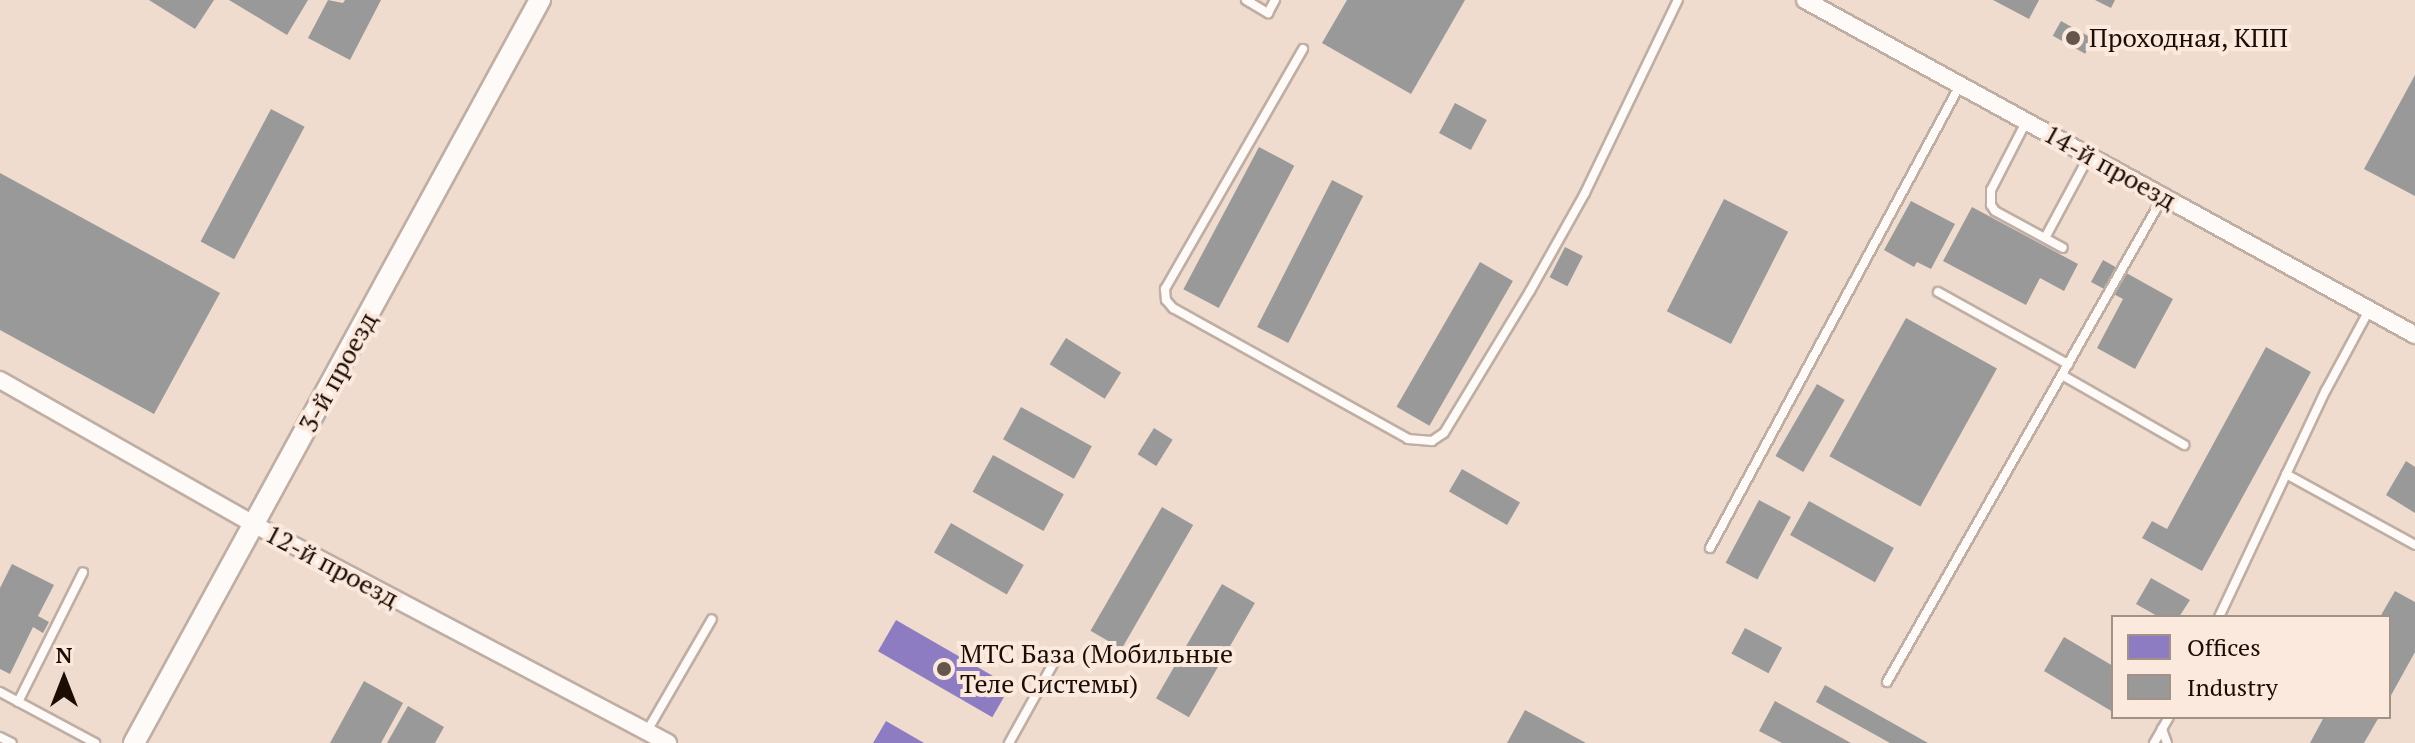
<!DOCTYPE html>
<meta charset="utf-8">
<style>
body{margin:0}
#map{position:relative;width:2415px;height:743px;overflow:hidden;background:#efdccf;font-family:"PT Serif",serif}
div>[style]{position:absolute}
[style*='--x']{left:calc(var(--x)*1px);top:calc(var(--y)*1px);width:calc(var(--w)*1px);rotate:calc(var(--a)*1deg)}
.offices>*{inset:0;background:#8e7cc3;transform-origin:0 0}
.industry>*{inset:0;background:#999;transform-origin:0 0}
.roads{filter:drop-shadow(2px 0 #bfaea4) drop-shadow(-2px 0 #bfaea4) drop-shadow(0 2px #bfaea4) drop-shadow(0 -2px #bfaea4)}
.service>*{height:8px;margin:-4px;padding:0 4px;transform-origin:4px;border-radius:4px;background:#fdfaf8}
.minor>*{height:16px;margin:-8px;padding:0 8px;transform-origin:8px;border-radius:8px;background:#fdfaf8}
.tertiary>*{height:20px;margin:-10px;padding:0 10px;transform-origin:10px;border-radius:10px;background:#fdfaf8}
.dots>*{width:22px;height:22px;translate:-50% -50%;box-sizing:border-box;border:4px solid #fce9de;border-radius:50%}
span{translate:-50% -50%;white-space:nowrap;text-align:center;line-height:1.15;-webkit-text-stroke:8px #fce9de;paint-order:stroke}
.poi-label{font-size:26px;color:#1c0d04}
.left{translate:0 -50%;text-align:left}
.street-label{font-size:26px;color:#1c0d04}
.legend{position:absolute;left:2111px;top:615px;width:280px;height:104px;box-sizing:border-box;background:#fce9de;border:2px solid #a29187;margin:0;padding:10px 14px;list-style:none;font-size:24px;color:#1c0d04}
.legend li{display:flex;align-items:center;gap:16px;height:40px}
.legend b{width:40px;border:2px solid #a29187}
.north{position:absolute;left:24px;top:639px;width:80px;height:80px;-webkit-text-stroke:6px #fce9de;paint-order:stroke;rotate:0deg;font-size:22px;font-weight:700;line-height:32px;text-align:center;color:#1c0d04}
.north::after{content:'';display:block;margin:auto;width:28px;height:36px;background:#1c0d04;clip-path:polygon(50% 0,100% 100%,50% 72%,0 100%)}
</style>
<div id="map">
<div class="offices">
<i style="left:896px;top:620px;width:132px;height:36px;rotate:30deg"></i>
<i style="clip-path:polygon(886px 721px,924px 743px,873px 743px)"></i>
</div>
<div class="industry">
<i style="clip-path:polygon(149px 0,214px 0,195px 29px)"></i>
<i style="clip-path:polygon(229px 0,308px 0,287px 35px)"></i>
<i style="clip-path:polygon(328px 0,343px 3px,345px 0,381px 0,350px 60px,308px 38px)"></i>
<i style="clip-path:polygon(1347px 0,1465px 0,1411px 94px,1322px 43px)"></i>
<i style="clip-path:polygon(1993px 0,2039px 0,2029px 19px)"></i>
<i style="clip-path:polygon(2095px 0,2115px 0,2111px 8px)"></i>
<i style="left:2061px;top:21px;width:37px;height:17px;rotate:29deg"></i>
<i style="clip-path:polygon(2415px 75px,2415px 196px,2364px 169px)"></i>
<i style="left:1455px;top:103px;width:36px;height:34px;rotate:28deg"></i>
<i style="left:271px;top:109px;width:38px;height:150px;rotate:28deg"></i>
<i style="left:1259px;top:147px;width:40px;height:161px;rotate:28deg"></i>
<i style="clip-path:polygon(0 173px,220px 293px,154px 414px,0 330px)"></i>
<i style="left:1332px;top:180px;width:35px;height:165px;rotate:27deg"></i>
<i style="left:1724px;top:199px;width:72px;height:126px;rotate:27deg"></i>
<i style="clip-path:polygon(1911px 201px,1955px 224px,1931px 269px,1917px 262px,1914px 267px,1884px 250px)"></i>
<i style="clip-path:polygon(1972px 207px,2078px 264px,2064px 291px,2040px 278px,2026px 305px,1943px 261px)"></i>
<i style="left:1565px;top:247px;width:20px;height:34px;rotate:27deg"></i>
<i style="clip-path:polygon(2103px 260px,2173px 299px,2135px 369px,2097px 348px,2123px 299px,2091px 282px)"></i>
<i style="left:1480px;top:262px;width:38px;height:167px;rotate:30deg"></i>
<i style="left:1906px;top:318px;width:104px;height:158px;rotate:29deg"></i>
<i style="left:1066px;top:338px;width:65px;height:31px;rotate:32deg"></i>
<i style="clip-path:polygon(2266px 347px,2311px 372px,2202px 571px,2142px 538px,2152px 521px,2167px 529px)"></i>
<i style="left:1817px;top:384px;width:32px;height:83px;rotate:30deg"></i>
<i style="left:1021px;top:407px;width:81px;height:37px;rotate:29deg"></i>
<i style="left:1154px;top:428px;width:22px;height:31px;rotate:32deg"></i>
<i style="left:993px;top:455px;width:81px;height:42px;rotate:29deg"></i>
<i style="clip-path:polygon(2406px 461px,2415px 467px,2415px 513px,2386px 495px)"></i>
<i style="left:1462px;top:469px;width:67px;height:26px;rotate:30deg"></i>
<i style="left:1759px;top:500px;width:36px;height:71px;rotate:28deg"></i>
<i style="left:1809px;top:501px;width:97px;height:39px;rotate:29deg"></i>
<i style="left:1162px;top:507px;width:36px;height:143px;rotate:30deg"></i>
<i style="left:951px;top:523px;width:84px;height:34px;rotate:30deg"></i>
<i style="clip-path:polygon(12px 564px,54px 585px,38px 616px,49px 622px,43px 633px,33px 627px,10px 674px,0 669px,0 588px)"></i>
<i style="clip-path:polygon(2151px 578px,2190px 600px,2179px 617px,2159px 617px,2136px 604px)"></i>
<i style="left:1222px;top:584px;width:38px;height:132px;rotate:30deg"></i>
<i style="clip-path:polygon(2395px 591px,2415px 602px,2415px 652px,2389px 699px,2389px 617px,2380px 617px)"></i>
<i style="left:1745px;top:628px;width:42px;height:29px;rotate:28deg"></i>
<i style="clip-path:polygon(2064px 637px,2113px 666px,2113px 712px,2044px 671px)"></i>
<i style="clip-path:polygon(364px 681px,403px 703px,381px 743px,330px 743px)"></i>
<i style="clip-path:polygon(1825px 685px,1928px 743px,1890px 743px,1816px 702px)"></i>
<i style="clip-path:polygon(1775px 701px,1851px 743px,1782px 743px,1759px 731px)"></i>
<i style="clip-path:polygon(408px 706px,444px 727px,435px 743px,387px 743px)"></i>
<i style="clip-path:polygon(1525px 710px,1586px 743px,1507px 743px)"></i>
<i style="clip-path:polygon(2324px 717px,2379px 717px,2364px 743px,2310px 743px)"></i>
</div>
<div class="roads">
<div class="service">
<i style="--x:1246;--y:0;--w:26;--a:31"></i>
<i style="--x:1268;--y:13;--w:15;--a:-62"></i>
<i style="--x:1303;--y:49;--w:277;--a:119.9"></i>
<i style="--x:1165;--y:289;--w:11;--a:85"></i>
<i style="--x:1166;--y:300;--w:11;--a:49"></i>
<i style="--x:1173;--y:308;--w:269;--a:29.1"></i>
<i style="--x:1408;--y:439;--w:24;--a:5"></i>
<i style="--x:1432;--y:441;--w:14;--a:-34"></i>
<i style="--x:1444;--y:433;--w:166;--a:-58.8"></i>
<i style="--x:1530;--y:291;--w:112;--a:-60.7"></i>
<i style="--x:1585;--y:193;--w:214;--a:-64.3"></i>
<i style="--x:2026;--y:122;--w:76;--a:117.2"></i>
<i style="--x:1991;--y:190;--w:15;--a:90"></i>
<i style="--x:1991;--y:205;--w:7;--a:56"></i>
<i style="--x:1995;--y:211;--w:77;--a:28.6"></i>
<i style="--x:2045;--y:238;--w:93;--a:-61.8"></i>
<i style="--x:1938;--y:292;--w:149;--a:29"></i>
<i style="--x:2062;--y:375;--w:141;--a:29.8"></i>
<i style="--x:2286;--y:474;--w:147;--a:28.8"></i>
<i style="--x:1710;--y:548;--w:526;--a:-61.63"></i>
<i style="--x:2219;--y:617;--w:251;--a:-64.8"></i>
<i style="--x:2326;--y:390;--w:91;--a:-61.7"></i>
<i style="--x:1887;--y:682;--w:558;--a:-60.36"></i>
<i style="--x:0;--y:692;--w:108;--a:28.2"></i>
<i style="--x:18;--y:702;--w:145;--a:-63.4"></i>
<i style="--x:647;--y:731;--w:129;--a:-59.9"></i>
<i style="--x:0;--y:737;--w:13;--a:27"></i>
<i style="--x:1009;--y:743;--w:101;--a:-60.9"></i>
<i style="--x:2154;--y:743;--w:16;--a:-60"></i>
<i style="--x:2167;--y:743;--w:15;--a:-110"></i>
<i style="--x:2162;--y:729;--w:14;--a:-60"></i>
</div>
<div class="minor">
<i style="--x:1805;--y:0;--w:696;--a:28.77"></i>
<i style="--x:0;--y:380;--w:293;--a:29.6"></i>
<i style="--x:255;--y:525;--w:467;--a:27.8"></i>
</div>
<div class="tertiary">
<i style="--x:134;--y:743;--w:847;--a:-61.35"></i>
</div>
</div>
<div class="dots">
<i style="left:2073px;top:38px;background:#66554b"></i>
<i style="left:944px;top:669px;background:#66554b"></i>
</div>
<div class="poi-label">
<span class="left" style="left:2089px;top:38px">Проходная, КПП</span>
<span class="left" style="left:960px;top:669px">МТС База (Мобильные<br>Теле Системы)</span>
</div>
<div class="street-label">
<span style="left:2110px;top:167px;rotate:29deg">14-й проезд</span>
<span style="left:338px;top:372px;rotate:-61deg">3-й проезд</span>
<span style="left:332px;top:566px;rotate:28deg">12-й проезд</span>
</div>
<ul class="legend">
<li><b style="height:22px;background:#8e7cc3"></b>Offices</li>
<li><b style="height:22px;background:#999"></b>Industry</li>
</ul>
<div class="north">N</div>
</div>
